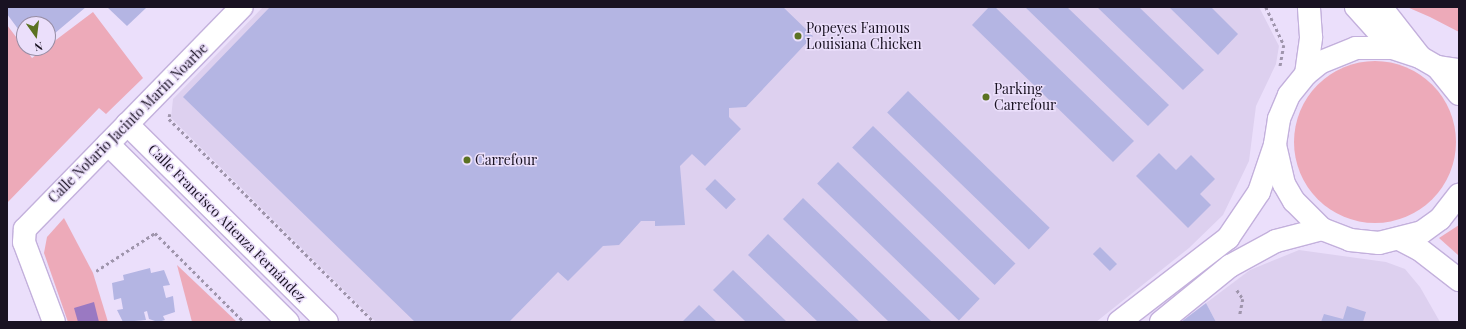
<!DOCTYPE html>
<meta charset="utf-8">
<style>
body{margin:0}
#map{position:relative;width:1466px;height:329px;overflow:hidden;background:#ebdffb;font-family:"Playfair Display",serif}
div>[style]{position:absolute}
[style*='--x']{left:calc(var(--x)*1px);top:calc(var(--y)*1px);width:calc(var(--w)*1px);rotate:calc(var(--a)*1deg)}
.built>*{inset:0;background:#ddd0ef}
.green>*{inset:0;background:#edaab9}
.round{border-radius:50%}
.water>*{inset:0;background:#9a79c2}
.building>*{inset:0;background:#b4b5e3;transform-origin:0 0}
.path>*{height:2.5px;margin-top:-1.25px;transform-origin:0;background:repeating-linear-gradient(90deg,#9f95ac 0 3px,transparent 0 6px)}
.roads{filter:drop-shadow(1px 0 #c3b0dc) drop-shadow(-1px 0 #c3b0dc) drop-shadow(0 1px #c3b0dc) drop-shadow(0 -1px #c3b0dc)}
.minor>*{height:22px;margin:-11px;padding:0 11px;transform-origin:11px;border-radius:11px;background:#fff}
.major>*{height:22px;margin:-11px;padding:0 11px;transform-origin:11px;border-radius:11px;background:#fff}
.dots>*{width:11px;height:11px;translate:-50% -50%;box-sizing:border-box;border:2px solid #ebdffb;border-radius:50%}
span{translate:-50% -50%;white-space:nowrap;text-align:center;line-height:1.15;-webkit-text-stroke:3px #ebdffb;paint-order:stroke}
.poi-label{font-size:14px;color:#191222}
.left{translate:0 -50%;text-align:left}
.street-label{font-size:14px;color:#191222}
.frame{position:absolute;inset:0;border:8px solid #191222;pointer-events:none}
.north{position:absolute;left:16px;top:16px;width:40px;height:40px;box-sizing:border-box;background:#ebdffb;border:1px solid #978da4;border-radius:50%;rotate:166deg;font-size:11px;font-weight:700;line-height:16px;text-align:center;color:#191222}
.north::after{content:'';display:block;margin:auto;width:14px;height:18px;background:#5b7222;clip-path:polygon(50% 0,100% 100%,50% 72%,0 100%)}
</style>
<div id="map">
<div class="built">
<i style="clip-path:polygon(263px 7px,1259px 7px,1279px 46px,1276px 64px,1256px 106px,1249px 161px,1223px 215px,1189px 248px,1096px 322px,376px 322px,171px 118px,173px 99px)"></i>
<i style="clip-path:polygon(1299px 250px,1386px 262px,1405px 269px,1420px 287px,1440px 322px,1216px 322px,1206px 303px,1250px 270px)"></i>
</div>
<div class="green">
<i style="clip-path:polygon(1407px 7px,1459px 7px,1459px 32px,1430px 17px)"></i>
<i style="clip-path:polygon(93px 12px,143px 78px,106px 114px,99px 108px,7px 203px,7px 25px,32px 58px)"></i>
<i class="round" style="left:1294px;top:61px;width:162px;height:162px"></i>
<i style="clip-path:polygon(64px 218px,93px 273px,108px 322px,68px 322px,44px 253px,47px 237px)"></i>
<i style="clip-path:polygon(1459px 225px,1459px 255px,1458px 255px,1439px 238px)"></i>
<i style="clip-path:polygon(177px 265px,237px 322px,192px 322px)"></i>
</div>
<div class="water">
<i style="clip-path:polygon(94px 302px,99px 322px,78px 322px,74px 308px)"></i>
</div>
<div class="building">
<i style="clip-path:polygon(7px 7px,86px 7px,48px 39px,48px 24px,24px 24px,24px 37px,7px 14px)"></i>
<i style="clip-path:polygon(107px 7px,145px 7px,146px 8px,127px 26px)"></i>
<i style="clip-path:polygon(270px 7px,783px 7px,813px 36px,746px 107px,729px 108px,729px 117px,741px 129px,705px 166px,692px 154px,680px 166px,685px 225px,655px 226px,655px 221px,641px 221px,619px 245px,603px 246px,568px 281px,558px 272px,509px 322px,415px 322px,183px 97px)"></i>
<i style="clip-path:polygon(989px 7px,995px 7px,1134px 141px,1113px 162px,972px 25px)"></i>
<i style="clip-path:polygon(1025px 7px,1067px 7px,1169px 105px,1148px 126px)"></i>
<i style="clip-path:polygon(1097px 7px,1139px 7px,1204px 70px,1183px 90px)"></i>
<i style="clip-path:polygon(1169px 7px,1211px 7px,1238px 34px,1218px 55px)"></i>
<i style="left:908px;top:91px;width:197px;height:30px;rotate:44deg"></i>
<i style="left:873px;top:126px;width:198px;height:30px;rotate:44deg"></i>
<i style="clip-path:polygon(1159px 153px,1176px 170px,1191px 155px,1215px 179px,1200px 194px,1211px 205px,1188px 228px,1136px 176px)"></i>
<i style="left:838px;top:162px;width:197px;height:30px;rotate:44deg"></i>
<i style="left:715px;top:179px;width:29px;height:14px;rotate:44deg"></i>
<i style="clip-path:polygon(803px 198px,932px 322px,889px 322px,783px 219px)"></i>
<i style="clip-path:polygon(768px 234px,860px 322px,818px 322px,748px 255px)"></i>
<i style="left:1100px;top:247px;width:24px;height:10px;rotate:45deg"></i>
<i style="clip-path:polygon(150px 268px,151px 273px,164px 270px,170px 285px,163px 286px,166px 298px,173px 296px,175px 312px,163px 316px,165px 320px,158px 322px,149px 319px,147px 311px,144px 312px,146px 320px,123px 322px,117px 310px,123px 309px,121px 298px,114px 300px,112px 283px,124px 280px,123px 275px)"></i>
<i style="clip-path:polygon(733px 270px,787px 322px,746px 322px,713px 290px)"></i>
<i style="clip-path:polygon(1206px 303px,1216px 322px,1181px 322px)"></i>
<i style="clip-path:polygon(699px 305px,717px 322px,682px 322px)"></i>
<i style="clip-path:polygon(1347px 306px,1366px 312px,1363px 322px,1321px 322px,1324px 314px,1343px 319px)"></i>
</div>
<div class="path">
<i style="--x:1266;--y:7;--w:42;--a:64.7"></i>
<i style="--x:1284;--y:45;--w:23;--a:100"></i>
<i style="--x:170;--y:114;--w:5;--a:101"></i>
<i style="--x:169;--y:119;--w:289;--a:44.7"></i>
<i style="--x:96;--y:271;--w:70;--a:-32.8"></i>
<i style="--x:155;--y:233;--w:126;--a:45"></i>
<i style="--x:1237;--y:290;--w:11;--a:56"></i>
<i style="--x:1243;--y:299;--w:16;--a:101"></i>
</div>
<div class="roads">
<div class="minor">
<i style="--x:1381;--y:7;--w:63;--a:52"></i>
<i style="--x:1437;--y:67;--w:22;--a:8"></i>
<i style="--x:127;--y:124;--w:281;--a:44.7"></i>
<i style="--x:108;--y:144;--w:253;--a:44.7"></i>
<i style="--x:54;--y:322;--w:85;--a:-110.6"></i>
<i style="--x:24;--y:242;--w:13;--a:-86"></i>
<i style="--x:25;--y:229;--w:310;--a:-45.7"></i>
<i style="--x:1119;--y:322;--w:138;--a:-37.6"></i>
<i style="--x:1228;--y:238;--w:55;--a:-56"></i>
<i style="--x:1259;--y:192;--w:50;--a:-71.2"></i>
<i style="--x:1161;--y:322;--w:89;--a:-39.1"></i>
<i style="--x:1230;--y:266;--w:52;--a:-28.5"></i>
<i style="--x:1276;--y:241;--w:48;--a:-14.6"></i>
</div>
<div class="major">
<i style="--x:1356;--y:7;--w:55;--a:47.9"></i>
<i style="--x:1306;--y:74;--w:37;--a:-82"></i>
<i style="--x:1311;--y:37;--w:30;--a:-94"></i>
<i style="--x:1459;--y:94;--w:35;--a:-129"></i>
<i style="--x:1437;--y:67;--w:20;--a:-150"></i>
<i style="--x:1420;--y:57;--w:28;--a:-162"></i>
<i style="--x:1393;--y:48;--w:37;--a:180"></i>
<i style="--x:1356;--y:48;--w:38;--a:158"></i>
<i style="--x:1321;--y:62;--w:19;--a:141"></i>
<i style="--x:1306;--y:74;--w:27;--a:129"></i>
<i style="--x:1289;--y:95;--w:26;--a:113"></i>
<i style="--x:1279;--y:119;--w:26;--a:99"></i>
<i style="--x:1275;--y:145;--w:40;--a:77"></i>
<i style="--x:1284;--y:184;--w:20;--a:60"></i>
<i style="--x:1294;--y:201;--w:40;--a:45"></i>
<i style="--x:1322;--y:229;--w:30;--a:21"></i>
<i style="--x:1350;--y:240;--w:29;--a:6"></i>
<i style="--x:1379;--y:243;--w:44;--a:-14.3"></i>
<i style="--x:1422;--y:232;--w:22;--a:-36"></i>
<i style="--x:1440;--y:219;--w:31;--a:-52"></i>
<i style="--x:1401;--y:240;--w:20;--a:27"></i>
<i style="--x:1419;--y:249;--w:51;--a:37.8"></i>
</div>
</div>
<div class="dots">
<i style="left:798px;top:36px;background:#5b7222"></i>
<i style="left:986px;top:97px;background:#5b7222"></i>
<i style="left:467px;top:160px;background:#5b7222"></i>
</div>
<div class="poi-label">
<span class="left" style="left:806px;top:36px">Popeyes Famous<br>Louisiana Chicken</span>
<span class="left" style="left:994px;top:97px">Parking<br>Carrefour</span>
<span class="left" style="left:475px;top:160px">Carrefour</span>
</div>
<div class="street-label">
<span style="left:128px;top:123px;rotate:-45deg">Calle Notario Jacinto Marín Noarbe</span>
<span style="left:227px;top:223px;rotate:45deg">Calle Francisco Atienza Fernández</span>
</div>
<div class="frame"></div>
<div class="north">N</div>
</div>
